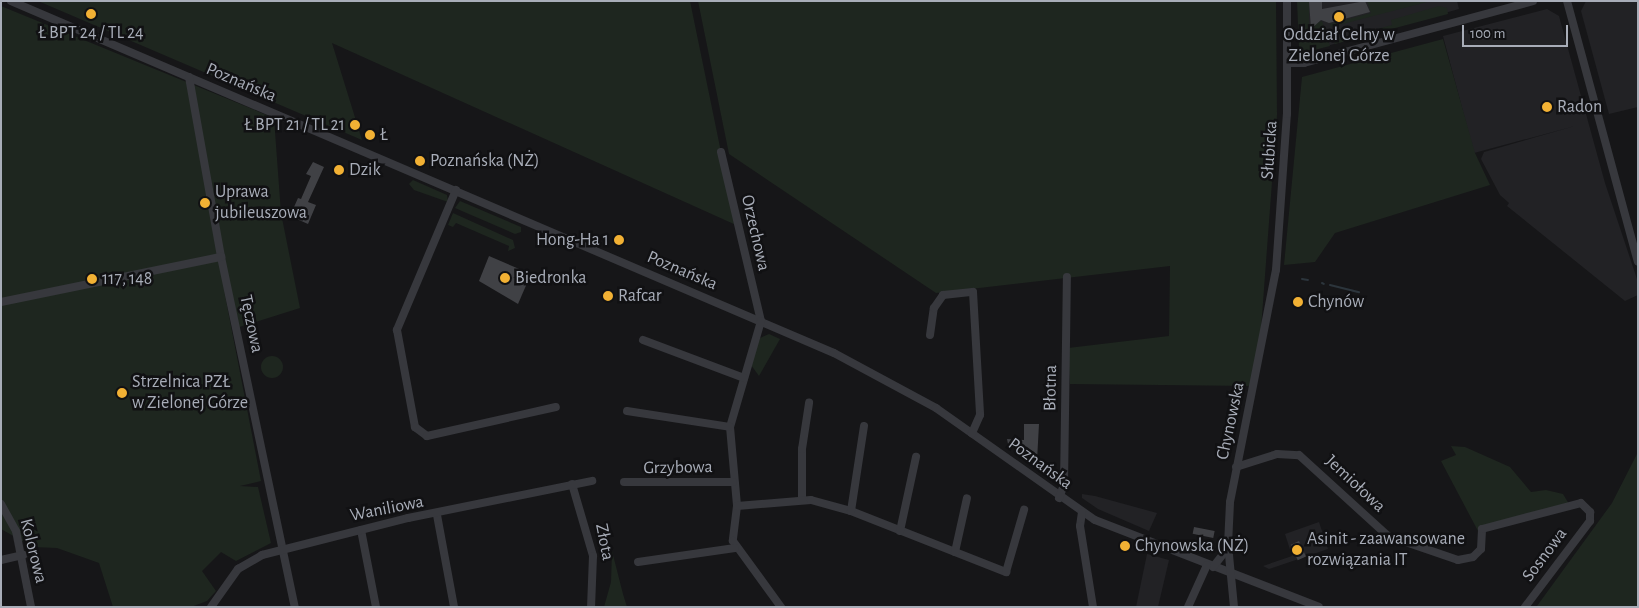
<!DOCTYPE html>
<meta charset="utf-8">
<style>
body{margin:0}
#map{position:relative;width:1639px;height:608px;overflow:hidden;background:#161618;font-family:"Alegreya Sans",sans-serif}
div>[style]{position:absolute}
[style*='--x']{left:calc(var(--x)*1px);top:calc(var(--y)*1px);width:calc(var(--w)*1px);rotate:calc(var(--a)*1deg)}
.built>*{inset:0;background:#222225}
.green>*{inset:0;background:#1e261f}
.round{border-radius:50%}
.stream>*{height:2px;margin:-1px;padding:0 1px;transform-origin:1px;border-radius:1px;background:#2c353c}
.building>*{inset:0;background:#404145;transform-origin:0 0}
.minor>*{height:8px;margin:-4px;padding:0 4px;transform-origin:4px;border-radius:4px;background:#37383d}
.dots>*{width:14px;height:14px;translate:-50% -50%;box-sizing:border-box;border:2px solid #111113;border-radius:50%}
span{translate:-50% -50%;white-space:nowrap;text-align:center;line-height:1.15;-webkit-text-stroke:5px #111113;paint-order:stroke}
.poi-label{font-size:18px;color:#a8adb8}
.left{translate:0 -50%;text-align:left}
.right{translate:-100% -50%;text-align:right}
.street-label{font-size:18px;color:#a8adb8}
.frame{position:absolute;inset:0;border:2px solid #a8adb8;pointer-events:none}
.scale{position:absolute;left:1462px;top:25px;width:106px;height:22px;box-sizing:border-box;border:2px solid #a8adb8;border-top:0;padding-left:6px;font-size:15px;line-height:18px;white-space:nowrap;color:#a8adb8;-webkit-text-stroke:4px #111113;paint-order:stroke}
</style>
<div id="map">
<div class="built">
<i style="clip-path:polygon(1298px 1px,1457px 1px,1459px 9px,1309px 51px)"></i>
<i style="clip-path:polygon(1586px 1px,1638px 1px,1638px 107px,1609px 114px,1581px 11px)"></i>
<i style="clip-path:polygon(1547px 9px,1559px 16px,1605px 183px,1638px 282px,1638px 295px,1625px 301px,1507px 206px,1509px 203px,1500px 195px,1481px 159px,1484px 152px,1575px 126px,1474px 153px,1443px 36px)"></i>
<i style="clip-path:polygon(1082px 494px,1095px 496px,1157px 513px,1149px 531px,1098px 509px,1082px 498px)"></i>
<i style="clip-path:polygon(1319px 522px,1328px 549px,1269px 569px,1263px 566px,1292px 556px,1285px 534px)"></i>
<i style="clip-path:polygon(1147px 554px,1169px 560px,1158px 607px,1136px 607px)"></i>
</div>
<div class="green">
<i style="clip-path:polygon(38px 1px,690px 1px,736px 225px,332px 43px,362px 140px)"></i>
<i style="clip-path:polygon(698px 1px,1276px 1px,1277px 115px,1261px 329px,1252px 386px,1070px 384px,1068px 348px,1169px 336px,1170px 266px,936px 293px,729px 154px)"></i>
<i style="clip-path:polygon(1297px 1px,1309px 1px,1309px 26px,1322px 21px,1330px 46px,1306px 52px,1299px 48px)"></i>
<i style="clip-path:polygon(1367px 1px,1431px 1px,1331px 27px,1330px 24px,1371px 13px)"></i>
<i style="clip-path:polygon(1px 6px,274px 118px,281px 213px,300px 308px,233px 329px,224px 290px,261px 481px,240px 486px,258px 487px,271px 543px,236px 561px,221px 552px,202px 571px,216px 591px,207px 601px,191px 607px,113px 607px,99px 563px,57px 548px,33px 547px,1px 529px)"></i>
<i style="clip-path:polygon(1439px 6px,1447px 8px,1448px 14px,1335px 44px,1334px 41px,1392px 25px,1391px 20px)"></i>
<i style="clip-path:polygon(1443px 39px,1475px 153px,1490px 185px,1335px 233px,1315px 262px,1284px 265px,1302px 77px)"></i>
<i style="clip-path:polygon(413px 180px,447px 195px,448px 202px,414px 190px,409px 184px)"></i>
<i style="clip-path:polygon(460px 201px,521px 227px,521px 232px,515px 234px,455px 208px)"></i>
<i style="clip-path:polygon(453px 213px,513px 240px,515px 248px,508px 251px,509px 246px,456px 223px,453px 227px,448px 225px)"></i>
<i style="clip-path:polygon(769px 334px,780px 339px,759px 376px,751px 365px,760px 338px)"></i>
<i class="round" style="left:261px;top:356px;width:22px;height:22px"></i>
<i style="clip-path:polygon(1451px 446px,1465px 447px,1510px 467px,1531px 492px,1546px 490px,1563px 494px,1569px 504px,1478px 531px,1441px 461px,1456px 455px)"></i>
<i style="clip-path:polygon(1638px 452px,1638px 607px,1537px 606px,1612px 503px)"></i>
<i style="clip-path:polygon(612px 551px,623px 594px,627px 607px,604px 607px,611px 582px)"></i>
</div>
<div class="stream">
<i style="--x:1302;--y:279;--w:6;--a:9"></i>
<i style="--x:1322;--y:283;--w:2;--a:27"></i>
<i style="--x:1330;--y:285;--w:30;--a:14"></i>
</div>
<div class="building">
<i style="clip-path:polygon(1309px 1px,1322px 1px,1322px 9px,1365px 1px,1370px 12px,1329px 23px,1321px 20px,1311px 29px)"></i>
<i style="clip-path:polygon(313px 162px,324px 167px,308px 202px,316px 205px,308px 224px,290px 216px,298px 198px,301px 199px,311px 176px,306px 174px)"></i>
<i style="clip-path:polygon(489px 256px,531px 274px,518px 304px,479px 281px)"></i>
<i style="clip-path:polygon(1024px 424px,1039px 424px,1037px 461px,1008px 444px,1007px 439px,1024px 440px)"></i>
<i style="left:1194px;top:527px;width:21px;height:7px;rotate:11deg"></i>
<i style="left:1299px;top:541px;width:17px;height:9px;rotate:66deg"></i>
</div>
<div class="minor">
<i style="--x:11;--y:1;--w:895;--a:23.16"></i>
<i style="--x:834;--y:353;--w:116;--a:28.3"></i>
<i style="--x:936;--y:408;--w:194;--a:35.2"></i>
<i style="--x:1095;--y:520;--w:240;--a:21.2"></i>
<i style="--x:1567;--y:1;--w:270;--a:74.8"></i>
<i style="--x:1288;--y:63;--w:16;--a:0"></i>
<i style="--x:1304;--y:63;--w:237;--a:-15.1"></i>
<i style="--x:189;--y:77;--w:183;--a:79.9"></i>
<i style="--x:221;--y:257;--w:358;--a:78.1"></i>
<i style="--x:721;--y:152;--w:174;--a:76.7"></i>
<i style="--x:761;--y:321;--w:110;--a:106.3"></i>
<i style="--x:730;--y:427;--w:79;--a:84.9"></i>
<i style="--x:737;--y:506;--w:35;--a:97"></i>
<i style="--x:733;--y:541;--w:82;--a:54"></i>
<i style="--x:456;--y:190;--w:152;--a:112.9"></i>
<i style="--x:397;--y:330;--w:99;--a:79.5"></i>
<i style="--x:415;--y:427;--w:15;--a:37"></i>
<i style="--x:427;--y:436;--w:132;--a:-12.7"></i>
<i style="--x:1;--y:302;--w:225;--a:-11.6"></i>
<i style="--x:930;--y:335;--w:27;--a:-82"></i>
<i style="--x:934;--y:308;--w:16;--a:-55"></i>
<i style="--x:943;--y:295;--w:30;--a:-6"></i>
<i style="--x:973;--y:292;--w:123;--a:86.7"></i>
<i style="--x:980;--y:415;--w:20;--a:114"></i>
<i style="--x:643;--y:340;--w:108;--a:20.6"></i>
<i style="--x:627;--y:411;--w:104;--a:8.8"></i>
<i style="--x:1236;--y:467;--w:43;--a:-17.6"></i>
<i style="--x:1277;--y:454;--w:22;--a:3"></i>
<i style="--x:1299;--y:455;--w:120;--a:42.3"></i>
<i style="--x:1388;--y:536;--w:74;--a:18.9"></i>
<i style="--x:1458;--y:560;--w:15;--a:-11"></i>
<i style="--x:1473;--y:557;--w:11;--a:-45"></i>
<i style="--x:1481;--y:549;--w:20;--a:-87"></i>
<i style="--x:1482;--y:529;--w:102;--a:-14.7"></i>
<i style="--x:1581;--y:503;--w:13;--a:45"></i>
<i style="--x:1590;--y:512;--w:9;--a:90"></i>
<i style="--x:1590;--y:521;--w:108;--a:127.1"></i>
<i style="--x:624;--y:482;--w:109;--a:0"></i>
<i style="--x:572;--y:484;--w:75;--a:73.7"></i>
<i style="--x:593;--y:556;--w:51;--a:92.2"></i>
<i style="--x:1059;--y:498;--w:14;--a:-69"></i>
<i style="--x:1064;--y:485;--w:208;--a:-89.2"></i>
<i style="--x:802;--y:499;--w:50;--a:-90"></i>
<i style="--x:802;--y:449;--w:47;--a:-81.3"></i>
<i style="--x:1;--y:504;--w:31;--a:61"></i>
<i style="--x:16;--y:531;--w:77;--a:78.8"></i>
<i style="--x:737;--y:506;--w:74;--a:-4.6"></i>
<i style="--x:811;--y:500;--w:41;--a:15.4"></i>
<i style="--x:851;--y:511;--w:167;--a:21.5"></i>
<i style="--x:1006;--y:572;--w:65;--a:-73.8"></i>
<i style="--x:851;--y:511;--w:86;--a:-81.3"></i>
<i style="--x:1082;--y:512;--w:14;--a:98"></i>
<i style="--x:1080;--y:526;--w:82;--a:80.9"></i>
<i style="--x:437;--y:515;--w:94;--a:79.5"></i>
<i style="--x:361;--y:530;--w:78;--a:79"></i>
<i style="--x:900;--y:531;--w:76;--a:-77.8"></i>
<i style="--x:955;--y:552;--w:55;--a:-77.5"></i>
<i style="--x:1;--y:560;--w:23;--a:-13"></i>
<i style="--x:638;--y:562;--w:98;--a:-8.2"></i>
<i style="--x:1213;--y:567;--w:24;--a:-52"></i>
<i style="--x:211;--y:607;--w:47;--a:-54.6"></i>
<i style="--x:238;--y:569;--w:28;--a:-30"></i>
<i style="--x:262;--y:555;--w:151;--a:-14.2"></i>
<i style="--x:408;--y:518;--w:188;--a:-11.4"></i>
<i style="--x:1188;--y:607;--w:46;--a:-65.7"></i>
<i style="--x:1234;--y:607;--w:62;--a:-95.5"></i>
<i style="--x:1228;--y:545;--w:43;--a:-87.3"></i>
<i style="--x:1230;--y:502;--w:237;--a:-78.8"></i>
<i style="--x:1276;--y:270;--w:156;--a:-86"></i>
<i style="--x:1287;--y:114;--w:113;--a:-90"></i>
</div>
<div class="dots">
<i style="left:91px;top:14px;background:#f2b134"></i>
<i style="left:1339px;top:17px;background:#f2b134"></i>
<i style="left:1547px;top:107px;background:#f2b134"></i>
<i style="left:355px;top:125px;background:#f2b134"></i>
<i style="left:370px;top:135px;background:#f2b134"></i>
<i style="left:420px;top:161px;background:#f2b134"></i>
<i style="left:339px;top:170px;background:#f2b134"></i>
<i style="left:205px;top:203px;background:#f2b134"></i>
<i style="left:619px;top:240px;background:#f2b134"></i>
<i style="left:505px;top:278px;background:#f2b134"></i>
<i style="left:92px;top:279px;background:#f2b134"></i>
<i style="left:608px;top:296px;background:#f2b134"></i>
<i style="left:1298px;top:302px;background:#f2b134"></i>
<i style="left:122px;top:393px;background:#f2b134"></i>
<i style="left:1125px;top:546px;background:#f2b134"></i>
<i style="left:1297px;top:550px;background:#f2b134"></i>
</div>
<div class="poi-label">
<span style="left:91px;top:33px">Ł BPT 24 / TL 24</span>
<span style="left:1339px;top:46px">Oddział Celny w<br>Zielonej Górze</span>
<span class="left" style="left:1557px;top:107px">Radon</span>
<span class="right" style="left:345px;top:125px">Ł BPT 21 / TL 21</span>
<span class="left" style="left:380px;top:135px">Ł</span>
<span class="left" style="left:430px;top:161px">Poznańska (NŻ)</span>
<span class="left" style="left:349px;top:170px">Dzik</span>
<span class="left" style="left:215px;top:203px">Uprawa<br>jubileuszowa</span>
<span class="right" style="left:609px;top:240px">Hong-Ha 1</span>
<span class="left" style="left:515px;top:278px">Biedronka</span>
<span class="left" style="left:102px;top:279px">117, 148</span>
<span class="left" style="left:618px;top:296px">Rafcar</span>
<span class="left" style="left:1308px;top:302px">Chynów</span>
<span class="left" style="left:132px;top:393px">Strzelnica PZŁ<br>w Zielonej Górze</span>
<span class="left" style="left:1307px;top:550px">Asinit - zaawansowane<br>rozwiązania IT</span>
<span class="left" style="left:1135px;top:546px">Chynowska (NŻ)</span>
</div>
<div class="street-label">
<span style="left:241px;top:83px;rotate:23deg">Poznańska</span>
<span style="left:1270px;top:150px;rotate:-86deg">Słubicka</span>
<span style="left:755px;top:233px;rotate:77deg">Orzechowa</span>
<span style="left:682px;top:271px;rotate:23deg">Poznańska</span>
<span style="left:251px;top:324px;rotate:78deg">Tęczowa</span>
<span style="left:1051px;top:388px;rotate:-89deg">Błotna</span>
<span style="left:1231px;top:421px;rotate:-78deg">Chynowska</span>
<span style="left:1040px;top:464px;rotate:36deg">Poznańska</span>
<span style="left:678px;top:468px;rotate:-1deg">Grzybowa</span>
<span style="left:1355px;top:484px;rotate:43deg">Jemiołowa</span>
<span style="left:387px;top:509px;rotate:-11deg">Waniliowa</span>
<span style="left:604px;top:542px;rotate:79deg">Złota</span>
<span style="left:33px;top:551px;rotate:76deg">Kolorowa</span>
<span style="left:1545px;top:555px;rotate:-53deg">Sosnowa</span>
</div>
<div class="frame"></div>
<div class="scale">100 m</div>
</div>
